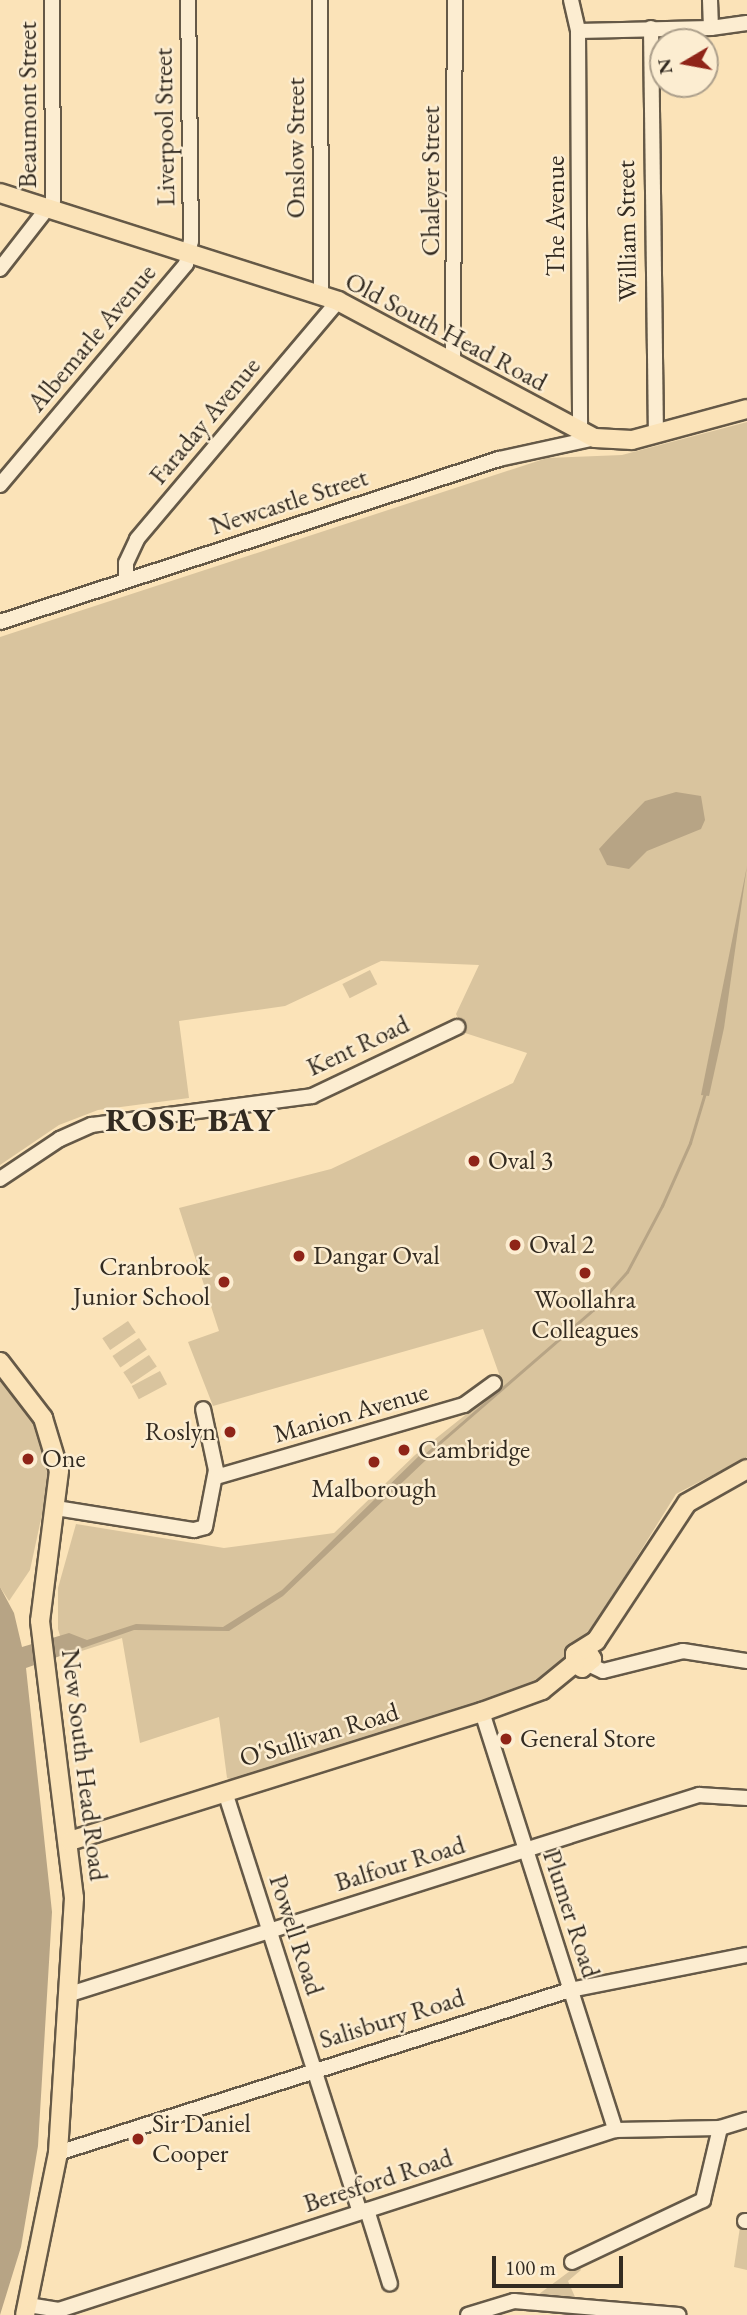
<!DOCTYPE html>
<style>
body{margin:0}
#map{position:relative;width:747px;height:2315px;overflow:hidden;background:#fbe3b8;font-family:"EB Garamond",serif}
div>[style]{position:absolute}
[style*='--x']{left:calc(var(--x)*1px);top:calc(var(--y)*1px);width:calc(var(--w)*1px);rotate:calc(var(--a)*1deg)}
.green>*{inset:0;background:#d9c49e;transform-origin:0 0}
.water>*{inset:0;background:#b7a485}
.stream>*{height:2.5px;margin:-1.25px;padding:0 1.25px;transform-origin:1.25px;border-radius:1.25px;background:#b7a485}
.roads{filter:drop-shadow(2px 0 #655947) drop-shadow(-2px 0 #655947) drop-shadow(0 2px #655947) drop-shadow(0 -2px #655947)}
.minor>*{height:14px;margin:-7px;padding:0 7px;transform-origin:7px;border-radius:7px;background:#fcedd1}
.major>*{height:18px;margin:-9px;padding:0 9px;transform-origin:9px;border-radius:9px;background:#fbe3b8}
.dots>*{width:19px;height:19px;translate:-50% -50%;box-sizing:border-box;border:4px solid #fcedd1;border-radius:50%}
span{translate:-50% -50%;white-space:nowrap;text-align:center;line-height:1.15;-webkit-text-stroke:5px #fcedd1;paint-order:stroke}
.street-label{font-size:26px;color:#332b21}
.poi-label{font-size:26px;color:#332b21}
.left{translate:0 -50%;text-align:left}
.right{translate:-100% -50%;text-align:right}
.district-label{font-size:33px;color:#332b21;font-weight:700;letter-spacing:2px}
.north{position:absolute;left:649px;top:28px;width:70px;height:70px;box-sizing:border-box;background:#fcedd1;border:2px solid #ac9f8b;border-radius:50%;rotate:260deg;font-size:19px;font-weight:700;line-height:28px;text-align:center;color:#332b21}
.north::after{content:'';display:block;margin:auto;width:24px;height:32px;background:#8f2418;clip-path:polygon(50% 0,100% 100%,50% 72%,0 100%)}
.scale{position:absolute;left:492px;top:2256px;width:131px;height:32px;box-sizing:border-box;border:4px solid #332b21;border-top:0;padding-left:9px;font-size:21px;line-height:24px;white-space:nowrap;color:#332b21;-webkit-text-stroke:5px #fcedd1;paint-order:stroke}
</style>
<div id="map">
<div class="green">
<i style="clip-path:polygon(747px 422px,747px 1457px,676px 1494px,584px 1642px,534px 1684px,233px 1780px,227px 1778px,219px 1717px,140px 1743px,122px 1638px,66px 1656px,58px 1629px,58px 1588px,76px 1524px,224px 1548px,334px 1533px,415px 1455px,503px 1385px,483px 1329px,213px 1406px,188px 1342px,219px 1331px,179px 1208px,331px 1169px,513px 1083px,527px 1053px,465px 1033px,456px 1014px,479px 965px,381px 961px,285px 1006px,179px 1021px,189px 1098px,98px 1110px,59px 1125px,0 1165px,0 637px,547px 458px,622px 455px)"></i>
<i style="left:370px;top:970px;width:16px;height:31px;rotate:63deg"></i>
<i style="left:128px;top:1321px;width:14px;height:31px;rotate:56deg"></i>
<i style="left:139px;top:1338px;width:14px;height:32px;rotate:56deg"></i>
<i style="left:149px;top:1355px;width:14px;height:31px;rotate:56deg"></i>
<i style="left:160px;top:1371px;width:15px;height:32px;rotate:62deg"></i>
<i style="clip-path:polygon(0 1380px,37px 1427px,49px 1482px,30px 1570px,9px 1601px,0 1587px)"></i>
<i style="clip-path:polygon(740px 2227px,747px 2229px,747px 2270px,734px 2267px)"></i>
<i style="clip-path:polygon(578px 2265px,581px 2270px,568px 2281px,575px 2297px,539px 2294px)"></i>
</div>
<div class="water">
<i style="clip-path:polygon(676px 792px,701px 796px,705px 820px,701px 829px,647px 851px,629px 869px,607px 865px,599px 849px,611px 836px,645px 801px)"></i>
<i style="clip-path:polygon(747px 866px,724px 1028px,709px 1096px,701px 1095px)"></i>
<i style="clip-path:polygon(423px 1452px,427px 1459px,283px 1596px,229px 1631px,134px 1630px,26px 1668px,52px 1912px,38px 2146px,21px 2247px,0 2315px,0 1587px,14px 1613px,22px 1647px,69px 1633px,87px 1640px,136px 1624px,223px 1627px,282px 1590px)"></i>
</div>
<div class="stream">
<i style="--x:422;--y:1458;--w:226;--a:-40.9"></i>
<i style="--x:593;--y:1310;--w:51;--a:-48.2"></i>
<i style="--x:627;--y:1272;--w:75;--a:-62.1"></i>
<i style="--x:662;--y:1206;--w:69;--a:-66"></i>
<i style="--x:690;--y:1143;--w:52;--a:-73.3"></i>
</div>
<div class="roads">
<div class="minor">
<i style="--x:320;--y:0;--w:295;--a:89.8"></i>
<i style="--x:571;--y:0;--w:32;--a:77"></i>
<i style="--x:578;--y:31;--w:401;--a:89.7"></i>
<i style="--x:710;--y:0;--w:28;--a:88"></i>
<i style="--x:651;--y:28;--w:405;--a:89.3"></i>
<i style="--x:578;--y:31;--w:133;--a:-1.3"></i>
<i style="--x:711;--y:28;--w:36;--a:-8"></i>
<i style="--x:0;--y:269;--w:86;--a:-52.1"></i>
<i style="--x:53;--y:201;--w:201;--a:-90.3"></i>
<i style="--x:453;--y:362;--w:362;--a:-89.7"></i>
<i style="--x:0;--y:485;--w:289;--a:-49.9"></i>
<i style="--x:186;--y:264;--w:24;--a:-78"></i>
<i style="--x:191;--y:241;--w:241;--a:-90.7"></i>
<i style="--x:126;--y:580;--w:17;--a:-90"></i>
<i style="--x:126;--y:563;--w:26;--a:-65"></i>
<i style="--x:137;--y:539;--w:312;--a:-49.8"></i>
<i style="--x:0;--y:622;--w:525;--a:-18.09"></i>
<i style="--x:499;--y:459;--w:98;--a:-12.3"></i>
<i style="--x:0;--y:1179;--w:72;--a:-33.7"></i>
<i style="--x:60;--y:1139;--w:35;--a:-24"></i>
<i style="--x:92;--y:1125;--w:222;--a:-7.5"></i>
<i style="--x:312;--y:1096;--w:161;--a:-25.4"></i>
<i style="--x:216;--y:1477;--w:258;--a:-16.2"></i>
<i style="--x:464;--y:1405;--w:37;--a:-36"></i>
<i style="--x:56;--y:1508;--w:140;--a:9.1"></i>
<i style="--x:194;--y:1530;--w:11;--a:-15"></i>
<i style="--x:205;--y:1527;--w:58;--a:-79.1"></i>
<i style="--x:216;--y:1470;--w:62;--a:-102"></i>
<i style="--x:590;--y:1665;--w:14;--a:25"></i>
<i style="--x:603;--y:1671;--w:82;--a:-14"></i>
<i style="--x:683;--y:1651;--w:65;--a:8.9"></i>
<i style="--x:482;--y:1712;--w:439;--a:72.3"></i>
<i style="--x:225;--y:1792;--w:441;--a:72.2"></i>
<i style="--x:70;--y:1994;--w:660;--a:-17.56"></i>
<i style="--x:699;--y:1795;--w:48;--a:3.6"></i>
<i style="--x:58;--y:2153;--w:537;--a:-17.66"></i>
<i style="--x:570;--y:1990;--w:180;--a:-11.2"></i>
<i style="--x:367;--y:2210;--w:77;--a:72.7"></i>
<i style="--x:745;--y:2221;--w:2;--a:0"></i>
<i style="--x:572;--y:2262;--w:145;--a:-25.3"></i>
<i style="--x:703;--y:2200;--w:74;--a:-76.7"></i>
<i style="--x:28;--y:2305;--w:31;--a:9"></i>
<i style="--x:59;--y:2310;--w:584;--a:-17.94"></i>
<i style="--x:615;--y:2130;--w:105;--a:-1.1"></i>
<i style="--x:720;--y:2128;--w:28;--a:-17"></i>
<i style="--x:468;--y:2315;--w:48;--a:-16.9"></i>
<i style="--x:514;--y:2301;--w:165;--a:4.9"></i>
</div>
<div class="major">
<i style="--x:0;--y:193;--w:355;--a:17.7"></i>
<i style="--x:338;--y:301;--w:291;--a:28.1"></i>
<i style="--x:595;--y:438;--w:37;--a:3"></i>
<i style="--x:632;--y:440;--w:119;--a:-15.1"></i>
<i style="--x:0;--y:1362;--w:71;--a:52.5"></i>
<i style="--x:43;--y:1418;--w:55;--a:73.2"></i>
<i style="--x:59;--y:1471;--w:151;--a:97.2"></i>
<i style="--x:40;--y:1621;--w:279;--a:83"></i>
<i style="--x:74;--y:1898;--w:256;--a:93.6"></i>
<i style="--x:58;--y:2153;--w:165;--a:101.5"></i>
<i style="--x:586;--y:1649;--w:12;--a:59"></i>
<i style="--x:592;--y:1659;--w:13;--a:138"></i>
<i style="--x:582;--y:1668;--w:9;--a:-144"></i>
<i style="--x:575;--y:1663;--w:9;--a:-90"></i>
<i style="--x:575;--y:1654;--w:25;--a:-32"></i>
<i style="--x:596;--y:1641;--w:165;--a:-56.6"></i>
<i style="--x:687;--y:1503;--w:69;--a:-29.5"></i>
<i style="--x:70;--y:1841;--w:432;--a:-17.4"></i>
<i style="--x:482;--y:1712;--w:64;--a:-20.1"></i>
<i style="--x:542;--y:1690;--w:43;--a:-39.3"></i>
</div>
</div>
<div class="dots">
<i style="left:474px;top:1161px;background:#8f2418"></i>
<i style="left:515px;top:1245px;background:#8f2418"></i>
<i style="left:299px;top:1256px;background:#8f2418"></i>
<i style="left:585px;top:1273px;background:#8f2418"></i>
<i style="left:224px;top:1282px;background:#8f2418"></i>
<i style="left:230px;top:1432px;background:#8f2418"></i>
<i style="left:404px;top:1450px;background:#8f2418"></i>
<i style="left:28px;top:1459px;background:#8f2418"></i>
<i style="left:374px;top:1462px;background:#8f2418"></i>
<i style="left:506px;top:1739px;background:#8f2418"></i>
<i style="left:138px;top:2139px;background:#8f2418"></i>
</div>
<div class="street-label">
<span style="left:28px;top:105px;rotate:-90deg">Beaumont Street</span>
<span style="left:165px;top:127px;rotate:-91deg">Liverpool Street</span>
<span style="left:296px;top:148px;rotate:-90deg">Onslow Street</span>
<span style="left:431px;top:181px;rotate:-90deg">Chaleyer Street</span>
<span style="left:556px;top:216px;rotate:-90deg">The Avenue</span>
<span style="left:627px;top:231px;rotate:-91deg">William Street</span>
<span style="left:446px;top:332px;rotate:28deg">Old South Head Road</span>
<span style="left:92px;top:338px;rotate:-50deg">Albemarle Avenue</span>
<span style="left:205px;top:421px;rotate:-50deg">Faraday Avenue</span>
<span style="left:289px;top:502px;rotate:-18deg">Newcastle Street</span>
<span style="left:358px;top:1046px;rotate:-25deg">Kent Road</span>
<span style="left:351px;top:1413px;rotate:-16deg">Manion Avenue</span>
<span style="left:319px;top:1735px;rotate:-17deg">O'Sullivan Road</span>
<span style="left:84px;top:1765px;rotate:83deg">New South Head Road</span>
<span style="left:400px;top:1864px;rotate:-17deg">Balfour Road</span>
<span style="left:571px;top:1914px;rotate:72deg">Plumer Road</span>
<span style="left:296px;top:1935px;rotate:72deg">Powell Road</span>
<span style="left:392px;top:2019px;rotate:-17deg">Salisbury Road</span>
<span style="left:378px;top:2181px;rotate:-18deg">Beresford Road</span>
</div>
<div class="poi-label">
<span class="left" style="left:488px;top:1161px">Oval 3</span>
<span class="left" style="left:529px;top:1245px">Oval 2</span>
<span class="left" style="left:313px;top:1256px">Dangar Oval</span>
<span class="right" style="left:210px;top:1282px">Cranbrook<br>Junior School</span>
<span style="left:585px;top:1315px">Woollahra<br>Colleagues</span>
<span class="right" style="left:216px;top:1432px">Roslyn</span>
<span class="left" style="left:418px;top:1450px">Cambridge</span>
<span class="left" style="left:42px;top:1459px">One</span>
<span style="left:374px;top:1489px">Malborough</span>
<span class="left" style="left:520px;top:1739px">General Store</span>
<span class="left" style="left:152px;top:2139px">Sir Daniel<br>Cooper</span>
</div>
<div class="district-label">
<span style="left:191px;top:1120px">ROSE BAY</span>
</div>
<div class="north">N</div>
<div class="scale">100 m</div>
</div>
